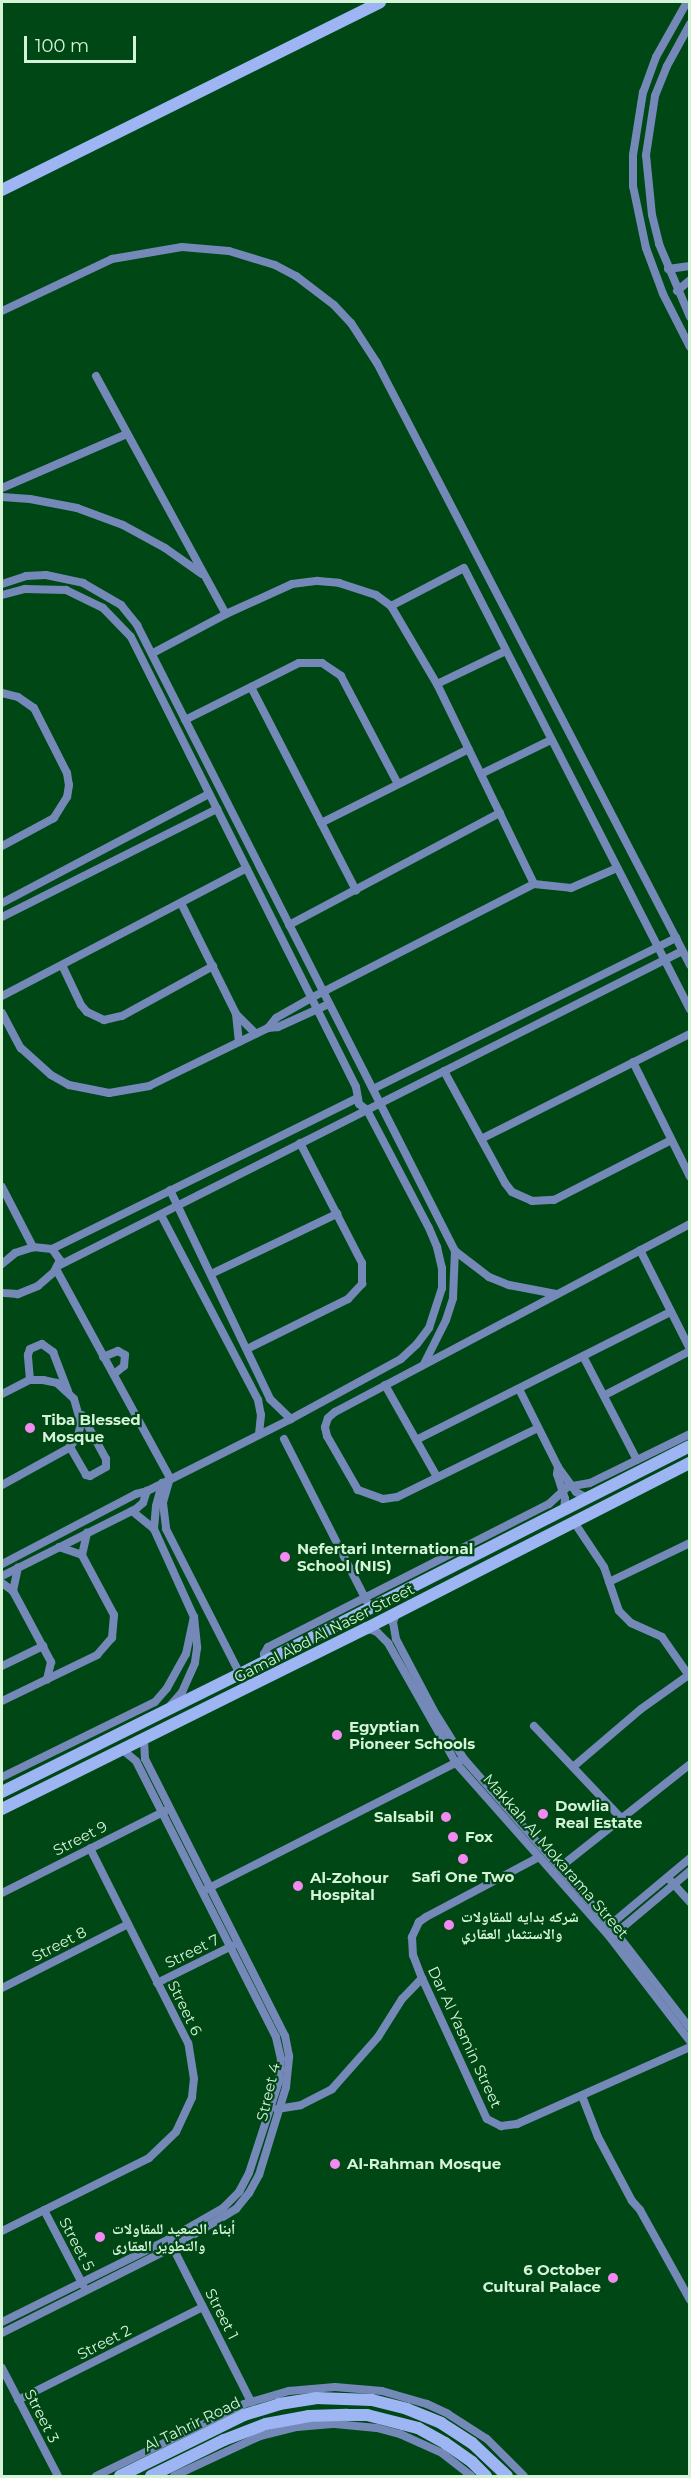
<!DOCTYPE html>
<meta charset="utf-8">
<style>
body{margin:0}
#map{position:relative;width:691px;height:2478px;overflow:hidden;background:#004716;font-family:Montserrat,"Noto Naskh Arabic",sans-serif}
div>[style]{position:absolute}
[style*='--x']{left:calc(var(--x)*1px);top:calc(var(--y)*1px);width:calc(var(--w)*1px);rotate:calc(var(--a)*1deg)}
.street>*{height:8px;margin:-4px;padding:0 4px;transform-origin:4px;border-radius:4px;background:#7589b9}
.secondary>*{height:12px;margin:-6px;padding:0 6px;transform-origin:6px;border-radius:6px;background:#9db5f3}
.dots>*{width:16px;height:16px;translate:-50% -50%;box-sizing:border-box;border:3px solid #004716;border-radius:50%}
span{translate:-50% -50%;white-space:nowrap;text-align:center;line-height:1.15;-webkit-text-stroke:4.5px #004716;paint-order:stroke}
.poi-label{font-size:15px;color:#d5f4d7;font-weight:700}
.left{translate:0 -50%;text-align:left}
.right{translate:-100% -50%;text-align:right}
.street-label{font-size:15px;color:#d5f4d7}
.frame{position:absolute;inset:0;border:3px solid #d5f4d7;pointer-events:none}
.scale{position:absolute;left:24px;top:36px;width:112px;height:27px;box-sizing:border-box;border:3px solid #d5f4d7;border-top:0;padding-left:8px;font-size:18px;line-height:21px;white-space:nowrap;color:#d5f4d7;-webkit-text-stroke:4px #004716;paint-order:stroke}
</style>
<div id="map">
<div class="street">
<i style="--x:687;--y:2;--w:63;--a:119.4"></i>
<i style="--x:656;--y:57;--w:37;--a:110"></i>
<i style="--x:643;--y:92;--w:64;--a:99"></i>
<i style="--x:633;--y:155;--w:31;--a:90"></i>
<i style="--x:633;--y:186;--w:63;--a:78.2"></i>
<i style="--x:646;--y:248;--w:49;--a:69.7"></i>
<i style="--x:663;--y:294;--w:59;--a:63"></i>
<i style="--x:690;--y:24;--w:48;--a:118.7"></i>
<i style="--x:667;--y:66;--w:32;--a:112"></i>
<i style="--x:655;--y:96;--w:60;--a:98.7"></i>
<i style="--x:646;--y:155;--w:60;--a:84.3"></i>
<i style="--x:652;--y:215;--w:30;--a:76"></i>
<i style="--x:659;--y:244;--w:79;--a:67"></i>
<i style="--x:668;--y:269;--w:22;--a:-8"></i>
<i style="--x:677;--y:291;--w:17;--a:-40"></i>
<i style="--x:2;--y:311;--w:122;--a:-25.3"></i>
<i style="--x:112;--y:259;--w:71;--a:-9.7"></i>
<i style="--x:182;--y:247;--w:47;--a:4.9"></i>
<i style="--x:229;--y:251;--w:48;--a:16.9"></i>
<i style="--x:275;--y:265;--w:24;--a:28"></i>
<i style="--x:296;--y:276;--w:48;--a:37.3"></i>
<i style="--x:334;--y:305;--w:25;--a:47"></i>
<i style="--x:351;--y:323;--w:48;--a:57"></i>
<i style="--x:377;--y:363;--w:679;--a:62.53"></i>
<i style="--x:96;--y:376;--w:271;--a:61.4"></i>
<i style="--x:2;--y:488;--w:136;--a:-23.4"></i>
<i style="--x:2;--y:497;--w:28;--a:4"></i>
<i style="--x:30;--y:499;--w:48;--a:10.8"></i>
<i style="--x:77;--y:508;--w:49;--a:20.3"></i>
<i style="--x:123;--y:525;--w:48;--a:28.7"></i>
<i style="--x:165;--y:548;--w:45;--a:35.1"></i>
<i style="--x:2;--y:584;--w:25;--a:-18"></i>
<i style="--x:26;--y:576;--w:20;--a:-3"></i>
<i style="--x:46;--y:575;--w:38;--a:12"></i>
<i style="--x:83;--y:583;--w:44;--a:30.1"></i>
<i style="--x:121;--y:605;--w:26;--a:51"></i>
<i style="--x:137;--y:625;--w:702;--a:63.07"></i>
<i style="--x:455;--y:1251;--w:43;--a:37.4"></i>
<i style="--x:489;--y:1277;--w:22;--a:22"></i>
<i style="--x:509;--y:1285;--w:48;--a:10.8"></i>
<i style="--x:2;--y:595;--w:24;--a:-15"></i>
<i style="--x:25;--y:589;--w:41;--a:1.4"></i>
<i style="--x:66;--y:590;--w:41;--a:25.9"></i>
<i style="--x:103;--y:608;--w:40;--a:46"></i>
<i style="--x:131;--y:637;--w:503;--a:63.43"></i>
<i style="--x:356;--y:1087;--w:17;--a:80"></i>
<i style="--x:359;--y:1104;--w:10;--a:37"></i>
<i style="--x:367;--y:1110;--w:133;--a:62.3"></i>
<i style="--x:429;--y:1228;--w:21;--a:67"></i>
<i style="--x:437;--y:1247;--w:22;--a:77"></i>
<i style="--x:442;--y:1268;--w:20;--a:90"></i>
<i style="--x:442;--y:1288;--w:42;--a:108"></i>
<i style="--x:429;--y:1328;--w:20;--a:127"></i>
<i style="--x:417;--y:1344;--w:22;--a:137"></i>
<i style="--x:401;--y:1359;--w:125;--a:151.4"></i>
<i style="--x:291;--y:1419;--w:161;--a:153.4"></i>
<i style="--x:147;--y:1491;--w:11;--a:165"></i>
<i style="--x:136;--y:1494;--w:151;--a:152.4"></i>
<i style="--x:391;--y:606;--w:82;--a:-27.5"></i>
<i style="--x:464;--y:568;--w:496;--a:62.9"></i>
<i style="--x:153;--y:653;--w:83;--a:-28.1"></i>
<i style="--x:226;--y:614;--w:72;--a:-24.4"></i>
<i style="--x:292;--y:584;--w:26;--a:-7"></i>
<i style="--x:318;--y:581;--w:21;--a:5"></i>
<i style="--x:339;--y:583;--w:39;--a:18"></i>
<i style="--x:376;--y:595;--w:19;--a:36"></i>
<i style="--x:391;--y:606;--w:91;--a:59.5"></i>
<i style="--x:437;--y:684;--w:222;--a:64.1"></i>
<i style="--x:437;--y:684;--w:76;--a:-25.6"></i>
<i style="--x:251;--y:687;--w:229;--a:62.7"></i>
<i style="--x:2;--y:693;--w:16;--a:14"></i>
<i style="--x:18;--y:697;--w:19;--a:35"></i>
<i style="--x:34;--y:708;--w:73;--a:63.1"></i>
<i style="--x:67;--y:773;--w:12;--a:81"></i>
<i style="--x:69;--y:785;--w:12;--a:99"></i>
<i style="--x:67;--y:797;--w:25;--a:122"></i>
<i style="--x:54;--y:818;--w:59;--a:151.7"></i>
<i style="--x:185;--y:720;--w:127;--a:-26.6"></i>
<i style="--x:299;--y:663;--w:23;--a:0"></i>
<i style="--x:322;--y:663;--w:23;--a:34"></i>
<i style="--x:341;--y:676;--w:122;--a:62.2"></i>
<i style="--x:481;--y:774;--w:78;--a:-25.9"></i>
<i style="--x:321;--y:823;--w:165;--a:-26.6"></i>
<i style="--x:2;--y:903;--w:234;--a:-27.8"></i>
<i style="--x:181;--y:903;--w:124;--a:63.6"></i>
<i style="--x:236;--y:1014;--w:28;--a:84"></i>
<i style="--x:2;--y:917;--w:241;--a:-26.7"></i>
<i style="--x:289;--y:925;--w:239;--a:-28"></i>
<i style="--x:62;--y:965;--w:44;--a:64.6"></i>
<i style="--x:81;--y:1005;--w:9;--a:49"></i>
<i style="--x:87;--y:1012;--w:19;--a:25"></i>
<i style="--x:104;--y:1020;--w:18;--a:-13"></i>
<i style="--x:122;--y:1016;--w:104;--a:-28.8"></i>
<i style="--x:2;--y:996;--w:276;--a:-27.6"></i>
<i style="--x:2;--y:1013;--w:40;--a:62"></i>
<i style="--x:21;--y:1048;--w:40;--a:42"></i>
<i style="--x:51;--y:1075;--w:21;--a:29"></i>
<i style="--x:69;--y:1085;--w:41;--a:11.3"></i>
<i style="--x:109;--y:1093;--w:41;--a:-9.9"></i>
<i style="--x:149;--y:1086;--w:132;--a:-26"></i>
<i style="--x:268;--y:1028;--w:10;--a:-6"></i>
<i style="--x:278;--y:1027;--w:56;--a:-24.3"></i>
<i style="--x:236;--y:1014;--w:28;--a:45"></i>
<i style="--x:268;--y:1028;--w:13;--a:-51"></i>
<i style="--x:276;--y:1018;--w:40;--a:-29.7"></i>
<i style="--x:311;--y:998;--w:250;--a:-27.1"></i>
<i style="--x:534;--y:884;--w:37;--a:6"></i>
<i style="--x:571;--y:888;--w:50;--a:-23.5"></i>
<i style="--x:633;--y:1062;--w:128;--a:63.6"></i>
<i style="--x:444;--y:1071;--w:128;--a:61.4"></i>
<i style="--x:505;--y:1183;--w:11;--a:52"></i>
<i style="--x:512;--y:1192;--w:22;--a:24"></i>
<i style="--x:532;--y:1201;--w:22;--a:-3"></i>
<i style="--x:554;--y:1200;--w:131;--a:-27.1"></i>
<i style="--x:373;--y:1089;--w:339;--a:-26.5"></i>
<i style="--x:481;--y:1139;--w:234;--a:-26.7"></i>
<i style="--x:2;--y:1187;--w:68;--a:62.7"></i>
<i style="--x:170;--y:1190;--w:232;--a:64.4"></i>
<i style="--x:270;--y:1399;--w:29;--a:44"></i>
<i style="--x:161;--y:1215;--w:209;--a:62.3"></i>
<i style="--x:258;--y:1400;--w:15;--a:79"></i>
<i style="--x:261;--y:1415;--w:20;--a:96"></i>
<i style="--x:52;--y:1249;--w:341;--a:-26.3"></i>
<i style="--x:640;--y:1250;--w:111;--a:63.2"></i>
<i style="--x:2;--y:1264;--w:17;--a:-40"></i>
<i style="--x:15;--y:1253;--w:19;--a:-18"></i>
<i style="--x:33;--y:1247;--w:19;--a:6"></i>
<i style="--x:52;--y:1249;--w:14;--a:54"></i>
<i style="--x:60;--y:1260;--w:13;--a:117"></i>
<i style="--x:54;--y:1272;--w:21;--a:139"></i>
<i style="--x:38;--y:1286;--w:22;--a:158"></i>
<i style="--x:18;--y:1294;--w:16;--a:-176"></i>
<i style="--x:58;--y:1266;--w:699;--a:-26.78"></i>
<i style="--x:56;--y:1269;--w:238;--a:61.4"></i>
<i style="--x:170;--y:1478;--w:26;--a:106"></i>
<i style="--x:163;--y:1503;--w:26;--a:83"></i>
<i style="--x:166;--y:1529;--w:163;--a:63"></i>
<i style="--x:211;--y:1274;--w:140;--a:-25.5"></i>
<i style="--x:247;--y:1349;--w:113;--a:-26.3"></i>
<i style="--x:348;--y:1299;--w:21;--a:-47"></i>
<i style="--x:362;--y:1284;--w:21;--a:-90"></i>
<i style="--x:362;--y:1263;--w:135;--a:-117.3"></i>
<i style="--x:583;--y:1356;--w:117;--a:62.6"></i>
<i style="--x:103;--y:1357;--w:16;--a:-22"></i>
<i style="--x:118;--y:1351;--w:8;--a:30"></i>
<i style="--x:125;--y:1355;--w:11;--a:95"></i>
<i style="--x:124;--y:1366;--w:13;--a:141"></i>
<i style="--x:424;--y:1364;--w:49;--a:-63.4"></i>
<i style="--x:446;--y:1320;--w:23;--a:-72"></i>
<i style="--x:453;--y:1298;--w:47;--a:-87.6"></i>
<i style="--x:30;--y:1380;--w:25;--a:-95"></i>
<i style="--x:28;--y:1355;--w:6;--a:-72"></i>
<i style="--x:30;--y:1349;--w:13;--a:-23"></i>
<i style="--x:42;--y:1344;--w:14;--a:36"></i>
<i style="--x:53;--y:1352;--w:42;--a:69"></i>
<i style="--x:385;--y:1385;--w:106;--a:60.5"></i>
<i style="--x:519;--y:1389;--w:87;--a:63.4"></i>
<i style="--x:558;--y:1467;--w:31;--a:54"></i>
<i style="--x:576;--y:1492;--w:13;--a:29"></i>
<i style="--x:2;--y:1394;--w:31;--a:-27"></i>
<i style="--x:30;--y:1380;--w:13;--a:0"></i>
<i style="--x:43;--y:1380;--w:14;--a:12"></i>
<i style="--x:57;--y:1383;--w:23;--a:43"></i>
<i style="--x:74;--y:1399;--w:25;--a:74"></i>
<i style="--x:81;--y:1423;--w:13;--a:103"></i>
<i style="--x:78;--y:1436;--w:15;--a:127"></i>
<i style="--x:69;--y:1448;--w:77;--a:151.1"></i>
<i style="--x:605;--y:1395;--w:96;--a:-27.4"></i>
<i style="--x:538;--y:1428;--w:157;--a:153.9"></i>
<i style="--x:397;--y:1497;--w:14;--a:172"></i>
<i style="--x:383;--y:1499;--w:27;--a:-160"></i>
<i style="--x:358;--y:1490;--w:62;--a:-119.9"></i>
<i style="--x:327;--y:1436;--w:9;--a:-103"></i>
<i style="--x:325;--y:1427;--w:9;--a:-72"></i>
<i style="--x:328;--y:1418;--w:9;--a:-41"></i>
<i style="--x:335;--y:1412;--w:402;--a:-27.9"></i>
<i style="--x:284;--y:1439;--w:183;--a:63"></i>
<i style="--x:416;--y:1440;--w:285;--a:-26.7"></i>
<i style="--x:70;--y:1447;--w:32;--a:60"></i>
<i style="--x:86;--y:1475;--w:4;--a:14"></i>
<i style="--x:90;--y:1476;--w:18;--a:-29"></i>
<i style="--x:106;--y:1467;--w:8;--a:-90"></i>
<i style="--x:106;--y:1459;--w:50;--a:-118.6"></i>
<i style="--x:558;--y:1467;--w:7;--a:98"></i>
<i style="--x:557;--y:1474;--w:26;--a:72"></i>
<i style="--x:565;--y:1499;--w:11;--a:95"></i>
<i style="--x:132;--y:1511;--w:28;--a:39"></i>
<i style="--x:154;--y:1529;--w:97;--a:65.6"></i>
<i style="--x:194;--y:1617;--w:31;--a:84"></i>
<i style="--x:197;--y:1648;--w:15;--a:98"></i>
<i style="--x:195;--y:1663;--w:32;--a:114"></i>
<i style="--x:182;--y:1692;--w:18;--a:131"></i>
<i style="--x:574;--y:1522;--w:54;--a:56.3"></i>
<i style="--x:604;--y:1567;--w:46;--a:71.2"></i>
<i style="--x:619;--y:1611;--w:17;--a:45"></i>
<i style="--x:631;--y:1623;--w:34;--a:24"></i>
<i style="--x:662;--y:1637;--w:49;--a:55"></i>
<i style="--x:154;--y:1529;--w:23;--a:-85"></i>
<i style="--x:156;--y:1506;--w:24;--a:-75"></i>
<i style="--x:59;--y:1547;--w:24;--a:19"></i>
<i style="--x:2;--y:1576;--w:150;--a:-26.6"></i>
<i style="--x:136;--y:1509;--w:9;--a:-41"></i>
<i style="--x:143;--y:1503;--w:13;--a:-72"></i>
<i style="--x:609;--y:1582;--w:90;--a:-25.7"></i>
<i style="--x:2;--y:1583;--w:14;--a:36"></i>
<i style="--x:13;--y:1591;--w:81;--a:61.8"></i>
<i style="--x:51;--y:1662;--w:18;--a:103"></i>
<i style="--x:13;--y:1591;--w:24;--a:-78"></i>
<i style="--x:396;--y:1614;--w:9;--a:111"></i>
<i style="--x:393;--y:1622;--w:17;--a:80"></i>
<i style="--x:396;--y:1639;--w:81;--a:62.2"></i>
<i style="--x:434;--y:1711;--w:57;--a:58"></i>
<i style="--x:464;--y:1759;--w:221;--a:48.7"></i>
<i style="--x:610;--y:1925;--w:130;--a:52.2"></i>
<i style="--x:367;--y:1628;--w:11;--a:22"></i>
<i style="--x:377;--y:1632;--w:16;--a:45"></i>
<i style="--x:388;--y:1643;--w:138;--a:60.5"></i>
<i style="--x:456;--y:1763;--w:231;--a:48.5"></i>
<i style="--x:609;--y:1936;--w:133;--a:52.4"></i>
<i style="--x:265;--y:1661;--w:7;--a:-98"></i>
<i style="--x:264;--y:1654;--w:8;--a:-60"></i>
<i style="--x:268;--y:1647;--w:315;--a:-27"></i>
<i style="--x:549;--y:1504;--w:25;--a:-43"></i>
<i style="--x:567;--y:1487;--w:23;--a:-10"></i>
<i style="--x:590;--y:1483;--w:111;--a:-26.1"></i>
<i style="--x:2;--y:1666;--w:46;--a:-26"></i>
<i style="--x:2;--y:1701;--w:106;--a:-25.8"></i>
<i style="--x:97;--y:1655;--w:23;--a:-49"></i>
<i style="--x:112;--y:1638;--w:23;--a:-85"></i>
<i style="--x:114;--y:1615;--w:68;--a:-118.1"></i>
<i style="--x:82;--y:1555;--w:23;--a:-77"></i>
<i style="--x:534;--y:1726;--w:127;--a:46.6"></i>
<i style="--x:573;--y:1767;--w:89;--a:-40.5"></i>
<i style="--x:641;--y:1709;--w:60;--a:-35.5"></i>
<i style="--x:2;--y:1777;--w:170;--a:-26.1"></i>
<i style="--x:155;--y:1702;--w:18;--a:-49"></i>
<i style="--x:167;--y:1688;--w:39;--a:-61"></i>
<i style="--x:186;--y:1654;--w:38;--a:-78"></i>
<i style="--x:539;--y:1857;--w:128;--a:152"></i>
<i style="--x:426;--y:1917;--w:9;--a:144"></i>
<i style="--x:419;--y:1922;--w:17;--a:115"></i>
<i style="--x:412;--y:1937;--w:18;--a:87"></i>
<i style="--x:413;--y:1955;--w:25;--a:69"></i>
<i style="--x:422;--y:1978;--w:155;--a:65.3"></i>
<i style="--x:487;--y:2119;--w:16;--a:27"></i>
<i style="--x:501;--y:2126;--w:16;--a:-7"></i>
<i style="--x:517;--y:2124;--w:189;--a:-24"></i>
<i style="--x:559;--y:1868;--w:167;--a:-38.4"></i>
<i style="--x:670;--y:1880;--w:30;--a:48"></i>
<i style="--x:205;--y:1890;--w:287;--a:-26.9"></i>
<i style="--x:2;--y:1893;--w:185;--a:-26.7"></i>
<i style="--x:610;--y:1925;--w:104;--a:-39.9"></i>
<i style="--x:616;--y:1933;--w:97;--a:-40"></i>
<i style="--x:157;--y:1983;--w:84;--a:-26.3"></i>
<i style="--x:2;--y:1988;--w:141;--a:-26.9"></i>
<i style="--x:582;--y:2096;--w:44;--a:68.7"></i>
<i style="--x:598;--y:2137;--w:72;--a:62"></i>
<i style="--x:632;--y:2201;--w:12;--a:48"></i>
<i style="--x:640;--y:2210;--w:103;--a:60.9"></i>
<i style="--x:277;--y:2109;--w:24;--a:-9"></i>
<i style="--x:301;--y:2105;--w:35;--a:-27"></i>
<i style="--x:332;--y:2089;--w:69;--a:-48.5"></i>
<i style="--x:378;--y:2037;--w:45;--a:-57.7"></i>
<i style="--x:402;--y:1999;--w:29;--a:-46"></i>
<i style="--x:44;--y:2210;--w:85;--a:62.5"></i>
<i style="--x:2;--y:2231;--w:164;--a:-26.4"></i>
<i style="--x:149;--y:2158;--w:37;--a:-44"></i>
<i style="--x:176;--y:2132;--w:38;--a:-65"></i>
<i style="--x:192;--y:2097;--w:18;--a:-84"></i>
<i style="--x:194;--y:2079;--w:36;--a:-99"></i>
<i style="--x:188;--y:2043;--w:218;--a:-116.7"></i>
<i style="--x:171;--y:2244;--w:177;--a:63.1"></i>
<i style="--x:2;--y:2322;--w:186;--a:-26.4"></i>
<i style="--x:169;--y:2239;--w:62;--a:-29.9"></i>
<i style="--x:223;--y:2208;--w:23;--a:-45"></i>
<i style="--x:239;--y:2192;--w:21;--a:-62"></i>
<i style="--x:249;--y:2173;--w:97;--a:-71.9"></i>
<i style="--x:279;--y:2081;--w:22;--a:-85"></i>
<i style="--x:281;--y:2059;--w:23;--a:-103"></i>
<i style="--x:276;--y:2037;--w:309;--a:-116.9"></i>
<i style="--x:136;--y:1761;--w:17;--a:-140"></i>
<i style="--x:2;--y:2333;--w:191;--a:-26.7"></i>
<i style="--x:173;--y:2247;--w:74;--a:-31.1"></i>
<i style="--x:236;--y:2209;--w:21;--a:-51"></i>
<i style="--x:249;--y:2193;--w:21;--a:-61"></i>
<i style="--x:259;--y:2175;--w:92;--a:-72.9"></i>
<i style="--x:286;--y:2087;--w:31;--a:-84"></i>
<i style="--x:289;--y:2056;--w:20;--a:-101"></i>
<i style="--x:285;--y:2036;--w:310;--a:-116.8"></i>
<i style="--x:145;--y:1759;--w:19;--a:-93"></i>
<i style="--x:2;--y:2368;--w:122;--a:62.6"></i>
<i style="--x:18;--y:2400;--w:207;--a:-26.7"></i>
<i style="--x:96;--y:2476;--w:165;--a:-25.9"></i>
<i style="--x:244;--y:2404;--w:47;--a:-16.1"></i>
<i style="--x:289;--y:2391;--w:46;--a:-5"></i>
<i style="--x:335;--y:2387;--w:47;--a:4.9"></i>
<i style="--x:382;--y:2391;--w:47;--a:16.1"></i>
<i style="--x:427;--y:2404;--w:23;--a:25"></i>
<i style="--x:448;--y:2414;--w:46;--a:32.7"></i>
<i style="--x:487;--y:2439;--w:52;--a:45"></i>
<i style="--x:174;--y:2476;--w:95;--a:-24.9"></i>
<i style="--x:260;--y:2436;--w:38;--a:-14"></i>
<i style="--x:297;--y:2427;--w:38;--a:-5"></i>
<i style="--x:335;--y:2424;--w:42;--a:5.4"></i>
<i style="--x:377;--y:2428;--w:24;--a:15"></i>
<i style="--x:400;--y:2434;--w:46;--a:24.3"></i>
<i style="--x:442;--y:2453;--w:37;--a:38"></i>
</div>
<div class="secondary">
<i style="--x:2;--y:190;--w:422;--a:-26.4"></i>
<i style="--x:2;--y:1792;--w:266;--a:-26.4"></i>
<i style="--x:240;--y:1674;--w:504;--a:-26.87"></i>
<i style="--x:2;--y:1809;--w:407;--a:-26.4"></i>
<i style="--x:367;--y:1628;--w:363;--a:-27.1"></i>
<i style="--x:120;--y:2476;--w:138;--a:-26.2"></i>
<i style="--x:244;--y:2415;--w:37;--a:-17"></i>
<i style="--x:279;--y:2404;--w:37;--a:-9"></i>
<i style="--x:316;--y:2398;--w:56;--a:2"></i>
<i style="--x:372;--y:2400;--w:36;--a:14"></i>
<i style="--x:407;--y:2409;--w:37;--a:22"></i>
<i style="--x:441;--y:2423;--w:37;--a:33"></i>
<i style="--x:472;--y:2443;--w:48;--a:43.3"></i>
<i style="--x:151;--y:2476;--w:81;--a:-26.3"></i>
<i style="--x:224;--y:2440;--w:45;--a:-20.9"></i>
<i style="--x:266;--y:2424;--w:44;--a:-10.5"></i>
<i style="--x:309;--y:2416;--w:38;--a:-2"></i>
<i style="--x:347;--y:2415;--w:20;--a:0"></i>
<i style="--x:367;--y:2415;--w:53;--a:14.3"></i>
<i style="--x:418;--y:2428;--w:31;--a:29"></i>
<i style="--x:445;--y:2443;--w:33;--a:35"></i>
<i style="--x:472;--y:2462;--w:20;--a:45"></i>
</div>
<div class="dots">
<i style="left:30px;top:1428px;background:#f38af2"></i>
<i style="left:285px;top:1557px;background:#f38af2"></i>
<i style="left:337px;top:1735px;background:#f38af2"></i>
<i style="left:543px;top:1814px;background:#f38af2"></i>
<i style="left:446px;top:1817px;background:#f38af2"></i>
<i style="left:453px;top:1837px;background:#f38af2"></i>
<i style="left:463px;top:1859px;background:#f38af2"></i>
<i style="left:298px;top:1886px;background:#f38af2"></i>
<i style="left:449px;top:1925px;background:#f38af2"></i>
<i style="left:335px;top:2164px;background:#f38af2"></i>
<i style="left:100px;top:2237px;background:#f38af2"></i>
<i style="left:613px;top:2278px;background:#f38af2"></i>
</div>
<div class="poi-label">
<span class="left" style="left:42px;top:1428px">Tiba Blessed<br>Mosque</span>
<span class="left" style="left:297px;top:1557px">Nefertari International<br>School (NIS)</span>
<span class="left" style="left:349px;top:1735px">Egyptian<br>Pioneer Schools</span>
<span class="left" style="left:555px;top:1814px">Dowlia<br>Real Estate</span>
<span class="right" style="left:434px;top:1817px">Salsabil</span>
<span class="left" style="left:465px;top:1837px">Fox</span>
<span class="left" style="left:310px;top:1886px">Al-Zohour<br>Hospital</span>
<span style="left:463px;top:1877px">Safi One Two</span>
<span class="left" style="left:461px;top:1925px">شركه بدايه للمقاولات<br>والاستثمار العقاري</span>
<span class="left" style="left:347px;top:2164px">Al-Rahman Mosque</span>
<span class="left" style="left:112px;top:2237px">أبناء الصعيد للمقاولات<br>والتطوير العقارى</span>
<span class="right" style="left:601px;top:2278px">6 October<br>Cultural Palace</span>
</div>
<div class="street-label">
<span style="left:324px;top:1633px;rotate:-27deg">Gamal Abd Al Naser Street</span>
<span style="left:80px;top:1838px;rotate:-27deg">Street 9</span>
<span style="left:556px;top:1856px;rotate:49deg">Makkah Al Mokarama Street</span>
<span style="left:59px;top:1944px;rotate:-27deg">Street 8</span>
<span style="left:192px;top:1951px;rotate:-26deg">Street 7</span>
<span style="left:185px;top:2008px;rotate:64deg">Street 6</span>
<span style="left:465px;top:2037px;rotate:65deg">Dar Al Yasmin Street</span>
<span style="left:268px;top:2092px;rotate:-77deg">Street 4</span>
<span style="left:77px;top:2244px;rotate:62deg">Street 5</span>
<span style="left:222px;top:2314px;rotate:63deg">Street 1</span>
<span style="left:104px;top:2342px;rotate:-27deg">Street 2</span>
<span style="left:42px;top:2416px;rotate:63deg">Street 3</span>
<span style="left:192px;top:2424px;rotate:-26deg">Al Tahrir Road</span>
</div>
<div class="frame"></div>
<div class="scale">100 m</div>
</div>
